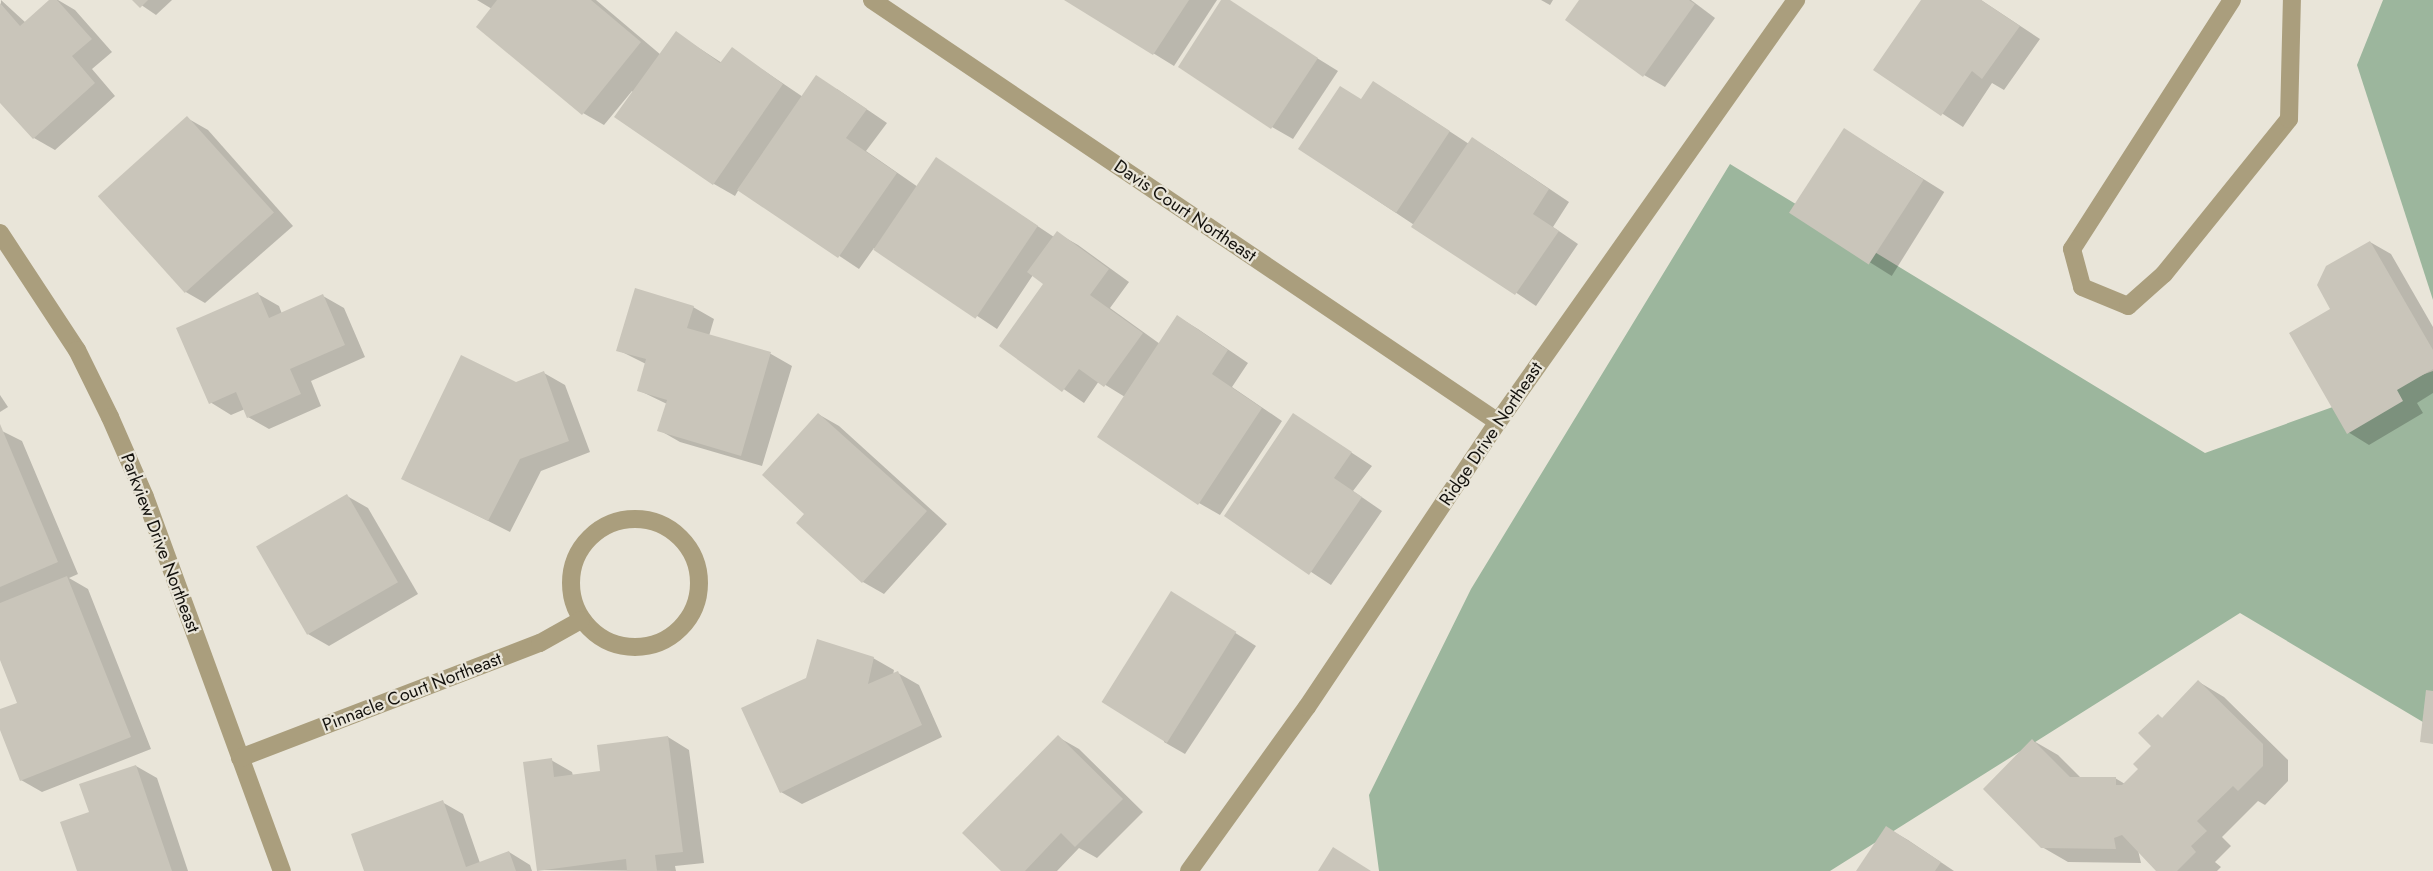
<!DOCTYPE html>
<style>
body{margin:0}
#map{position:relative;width:2433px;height:871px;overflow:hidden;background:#e9e5d9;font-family:Jost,sans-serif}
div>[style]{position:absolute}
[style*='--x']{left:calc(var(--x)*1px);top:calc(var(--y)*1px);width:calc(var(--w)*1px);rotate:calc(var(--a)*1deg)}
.forest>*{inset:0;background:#9cb69d}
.shadow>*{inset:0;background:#0003;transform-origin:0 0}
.building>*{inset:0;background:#c9c5ba;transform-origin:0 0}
.minor>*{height:18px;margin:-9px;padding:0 9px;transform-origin:9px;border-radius:9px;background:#aa9e7d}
.minor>.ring{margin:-9px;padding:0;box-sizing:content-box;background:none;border:18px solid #aa9e7d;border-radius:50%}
span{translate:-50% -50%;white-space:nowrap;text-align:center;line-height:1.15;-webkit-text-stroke:4.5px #e9e5d9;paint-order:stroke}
.street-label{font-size:18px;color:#14120e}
</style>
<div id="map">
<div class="forest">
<i style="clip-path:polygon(2383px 0,2433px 0,2433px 300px,2357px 65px)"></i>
<i style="clip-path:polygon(1730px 164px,2205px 453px,2433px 371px,2433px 728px,2240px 613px,1830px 871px,1379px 871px,1369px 795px,1471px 589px)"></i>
</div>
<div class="shadow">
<i style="clip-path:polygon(1px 0,26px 23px,51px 0,58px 0,75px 10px,112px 52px,92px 69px,115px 96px,55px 150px,34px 138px,0 101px)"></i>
<i style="clip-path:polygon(134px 0,172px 0,156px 15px)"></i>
<i style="clip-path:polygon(477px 0,596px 0,661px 55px,676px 33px,722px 63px,732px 49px,803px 97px,837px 89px,887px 123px,866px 151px,918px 187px,937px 159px,1054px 237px,1057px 233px,1078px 245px,1129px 282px,1110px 308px,1160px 344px,1178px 317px,1198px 329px,1248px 363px,1232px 387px,1282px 421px,1220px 515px,1199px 503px,1125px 397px,1099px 381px,1084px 403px,1001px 346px,1045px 284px,1033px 275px,997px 329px,874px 248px,859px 269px,739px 189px,735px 196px,714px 184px,632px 91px,604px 125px,583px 113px,492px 9px)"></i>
<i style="clip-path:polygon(1067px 0,1217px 0,1174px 66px)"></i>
<i style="clip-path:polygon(1223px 0,1338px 71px,1293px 139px,1272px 127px)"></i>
<i style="clip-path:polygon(1541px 0,1553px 0,1550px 5px)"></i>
<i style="clip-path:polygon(1581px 0,1691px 0,1715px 18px,1665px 87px,1644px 75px)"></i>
<i style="clip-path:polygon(1923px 0,1981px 0,2040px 39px,2004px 90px,1992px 83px,1963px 127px,1875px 70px)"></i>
<i style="clip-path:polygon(1394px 95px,1469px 144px,1472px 139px,1493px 151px,1569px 202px,1553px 227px,1578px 244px,1536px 306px,1300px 149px,1362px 101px)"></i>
<i style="clip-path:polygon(187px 118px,208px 130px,293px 226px,205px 303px,184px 291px)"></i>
<i style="left:1845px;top:130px;width:117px;height:99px;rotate:32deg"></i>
<i style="clip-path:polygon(2370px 242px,2391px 254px,2433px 327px,2433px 393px,2417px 403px,2423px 413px,2369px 445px,2348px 432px,2332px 310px)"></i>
<i style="clip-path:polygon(258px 294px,279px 306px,282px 314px,323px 296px,344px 308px,365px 357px,311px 381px,321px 406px,269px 429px,248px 417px,245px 409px,231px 415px,210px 402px)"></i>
<i style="clip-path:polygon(693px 307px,714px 319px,709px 336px,771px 354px,792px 366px,762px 466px,680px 442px,659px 430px,667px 404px,638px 390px,646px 364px,618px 350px)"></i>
<i style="clip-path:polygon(544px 373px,565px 385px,590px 452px,541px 471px,510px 532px,403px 478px)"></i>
<i style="clip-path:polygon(0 395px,8px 407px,0 412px)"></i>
<i style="clip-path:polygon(818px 414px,839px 426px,947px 524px,884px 594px,863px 582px,798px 523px,806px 514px)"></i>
<i style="clip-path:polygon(1294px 415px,1372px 466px,1353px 491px,1382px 511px,1331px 585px,1226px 516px)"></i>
<i style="clip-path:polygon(0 430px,22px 441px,78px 574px,69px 578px,88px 589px,151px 749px,42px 792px,21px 780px,0 726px,0 711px,19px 704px,0 656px)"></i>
<i style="clip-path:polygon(347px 496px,368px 508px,418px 594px,329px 646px,308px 634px)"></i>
<i style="clip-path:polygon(1172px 593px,1256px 646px,1185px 754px,1164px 742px)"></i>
<i style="clip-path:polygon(873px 658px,894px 670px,893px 675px,898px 673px,919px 685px,942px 737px,802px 804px,781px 792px)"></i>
<i style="clip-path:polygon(2199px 682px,2224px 697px,2288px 760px,2288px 781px,2265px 805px,2258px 801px,2222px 837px,2231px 846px,2215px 862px,2221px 867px,2217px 871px,2158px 871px,2138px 850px,2141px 863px,2068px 862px,2042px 847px,2032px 740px,2058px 755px,2081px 778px,2115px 778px,2125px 784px,2140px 769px,2153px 746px,2158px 716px,2164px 719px)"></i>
<i style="clip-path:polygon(668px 737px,689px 750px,704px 863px,675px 866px,676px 871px,538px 870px,551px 760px,572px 772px,573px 776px,601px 773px)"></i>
<i style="clip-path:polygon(1058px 737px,1079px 749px,1143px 812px,1097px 858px,1079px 848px,1057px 871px,1004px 871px)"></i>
<i style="clip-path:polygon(136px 766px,157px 778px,188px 871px,79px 871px,91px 813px)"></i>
<i style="clip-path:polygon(442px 802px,463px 814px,480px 863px,509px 852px,530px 865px,532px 871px,366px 871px)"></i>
<i style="clip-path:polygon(1887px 828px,1908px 840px,1954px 871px,1858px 871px)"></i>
</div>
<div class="building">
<i style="clip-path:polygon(49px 0,57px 0,92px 39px,72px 56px,95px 83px,33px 139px,0 103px,0 3px,20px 26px)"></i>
<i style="clip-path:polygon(132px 0,148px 0,140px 8px)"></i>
<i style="clip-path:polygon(497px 0,591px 0,641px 42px,582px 115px,476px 27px)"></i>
<i style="clip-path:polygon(1064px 0,1189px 0,1153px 55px)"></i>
<i style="clip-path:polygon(1221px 0,1230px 0,1318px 58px,1271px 129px,1178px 67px)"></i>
<i style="clip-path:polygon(1579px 0,1689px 0,1695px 4px,1643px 77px,1565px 20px)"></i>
<i style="clip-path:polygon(1921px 0,1981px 0,2020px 26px,1982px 79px,1972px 71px,1941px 116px,1873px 70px)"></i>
<i style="clip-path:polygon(676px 31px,720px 63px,732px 47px,783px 84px,713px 185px,614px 117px)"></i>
<i style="clip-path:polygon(816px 75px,867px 109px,846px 138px,897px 173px,838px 258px,737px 190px)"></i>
<i style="clip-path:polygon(1373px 81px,1450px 131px,1396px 213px,1298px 149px,1340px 86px,1361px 99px)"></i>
<i style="left:187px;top:116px;width:130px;height:120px;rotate:48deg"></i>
<i style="left:1844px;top:128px;width:95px;height:101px;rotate:33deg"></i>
<i style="clip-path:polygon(1472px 137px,1549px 189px,1533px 214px,1559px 231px,1515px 295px,1411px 227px)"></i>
<i style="left:936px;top:157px;width:123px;height:112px;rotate:34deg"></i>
<i style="clip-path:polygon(1057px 231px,1109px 269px,1090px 295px,1143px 333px,1104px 387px,1079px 369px,1062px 392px,999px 346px,1043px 284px,1027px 272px)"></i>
<i style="clip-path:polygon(2370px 241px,2433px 350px,2433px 369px,2397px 390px,2403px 401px,2347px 434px,2289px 333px,2330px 309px,2317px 285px,2326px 266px)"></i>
<i style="clip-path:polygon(635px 288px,694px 306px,687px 328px,771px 352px,741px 456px,657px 431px,667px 400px,637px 391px,646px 359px,616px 351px)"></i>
<i style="clip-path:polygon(258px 292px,269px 318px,323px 294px,345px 345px,290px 369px,301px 394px,247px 418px,236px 392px,209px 404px,176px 328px)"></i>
<i style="clip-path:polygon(1177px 315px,1228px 350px,1212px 374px,1262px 408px,1198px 505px,1097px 437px)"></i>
<i style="clip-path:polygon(461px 355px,516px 382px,544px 371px,569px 441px,520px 459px,488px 521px,401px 479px)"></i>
<i style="clip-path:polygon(818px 413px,927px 511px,862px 583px,796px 523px,804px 514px,762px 475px)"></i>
<i style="clip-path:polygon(1293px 413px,1352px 452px,1334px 478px,1362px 497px,1309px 575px,1224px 516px)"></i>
<i style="clip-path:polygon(0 424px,58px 562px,0 587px)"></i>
<i style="left:347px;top:494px;width:102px;height:105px;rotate:60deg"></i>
<i style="clip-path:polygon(67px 576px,131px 737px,20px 781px,0 730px,0 709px,17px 703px,0 660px,0 603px)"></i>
<i style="left:1171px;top:591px;width:77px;height:131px;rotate:32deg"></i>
<i style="clip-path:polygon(817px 639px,874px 657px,868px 684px,898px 671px,922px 725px,780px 793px,741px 708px,806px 678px)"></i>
<i style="clip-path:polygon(2198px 680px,2263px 744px,2263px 766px,2238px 791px,2233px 786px,2197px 821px,2207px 831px,2191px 846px,2196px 852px,2177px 871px,2156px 871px,2122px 835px,2114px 838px,2116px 849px,2041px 848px,1983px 789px,2032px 739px,2070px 777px,2116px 777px,2116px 785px,2122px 785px,2138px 769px,2133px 764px,2151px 746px,2138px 733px,2158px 714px,2162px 718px)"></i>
<i style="clip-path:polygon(2426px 690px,2433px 691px,2433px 744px,2420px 742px)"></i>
<i style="clip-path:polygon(1058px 735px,1123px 799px,1075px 847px,1061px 833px,1025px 871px,1001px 871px,962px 833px)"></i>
<i style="clip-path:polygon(668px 736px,683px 852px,655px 855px,657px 871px,627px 871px,626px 859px,537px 871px,523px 762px,552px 758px,554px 777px,600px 771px,597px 745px)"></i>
<i style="clip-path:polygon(136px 765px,172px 871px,77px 871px,60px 822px,89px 812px,79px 784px)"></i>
<i style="clip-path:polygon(443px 800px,466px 867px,509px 851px,516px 871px,364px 871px,351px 834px)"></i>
<i style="clip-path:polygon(1886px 826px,1941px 862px,1935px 871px,1856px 871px)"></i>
<i style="clip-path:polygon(1333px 847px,1371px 871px,1318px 871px)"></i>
</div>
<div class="minor">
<i style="--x:872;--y:0;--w:755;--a:33.98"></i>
<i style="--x:2232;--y:0;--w:296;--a:122.7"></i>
<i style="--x:2072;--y:249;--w:39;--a:75"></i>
<i style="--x:2082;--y:287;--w:50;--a:22.4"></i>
<i style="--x:2128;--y:306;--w:48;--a:-41.6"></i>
<i style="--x:2164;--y:274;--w:199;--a:-51.1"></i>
<i style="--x:2289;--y:119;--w:119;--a:-88.6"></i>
<i style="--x:0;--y:233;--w:140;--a:56.7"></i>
<i style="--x:77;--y:350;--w:75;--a:63.8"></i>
<i style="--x:110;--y:417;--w:87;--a:66.4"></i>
<i style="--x:145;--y:497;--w:398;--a:69.9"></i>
<i class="ring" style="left:571px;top:519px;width:110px;height:110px"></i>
<i style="--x:240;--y:758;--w:321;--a:-21"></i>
<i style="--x:540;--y:643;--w:47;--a:-29.3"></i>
<i style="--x:1189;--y:871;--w:202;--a:-54.3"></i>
<i style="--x:1307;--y:707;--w:343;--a:-56.2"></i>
<i style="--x:1498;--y:422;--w:517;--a:-54.77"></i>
</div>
<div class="street-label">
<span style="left:1185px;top:211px;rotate:34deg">Davis Court Northeast</span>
<span style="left:1491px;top:434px;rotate:-56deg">Ridge Drive Northeast</span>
<span style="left:160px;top:543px;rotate:69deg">Parkview Drive Northeast</span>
<span style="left:412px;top:692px;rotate:-21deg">Pinnacle Court Northeast</span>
</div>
</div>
